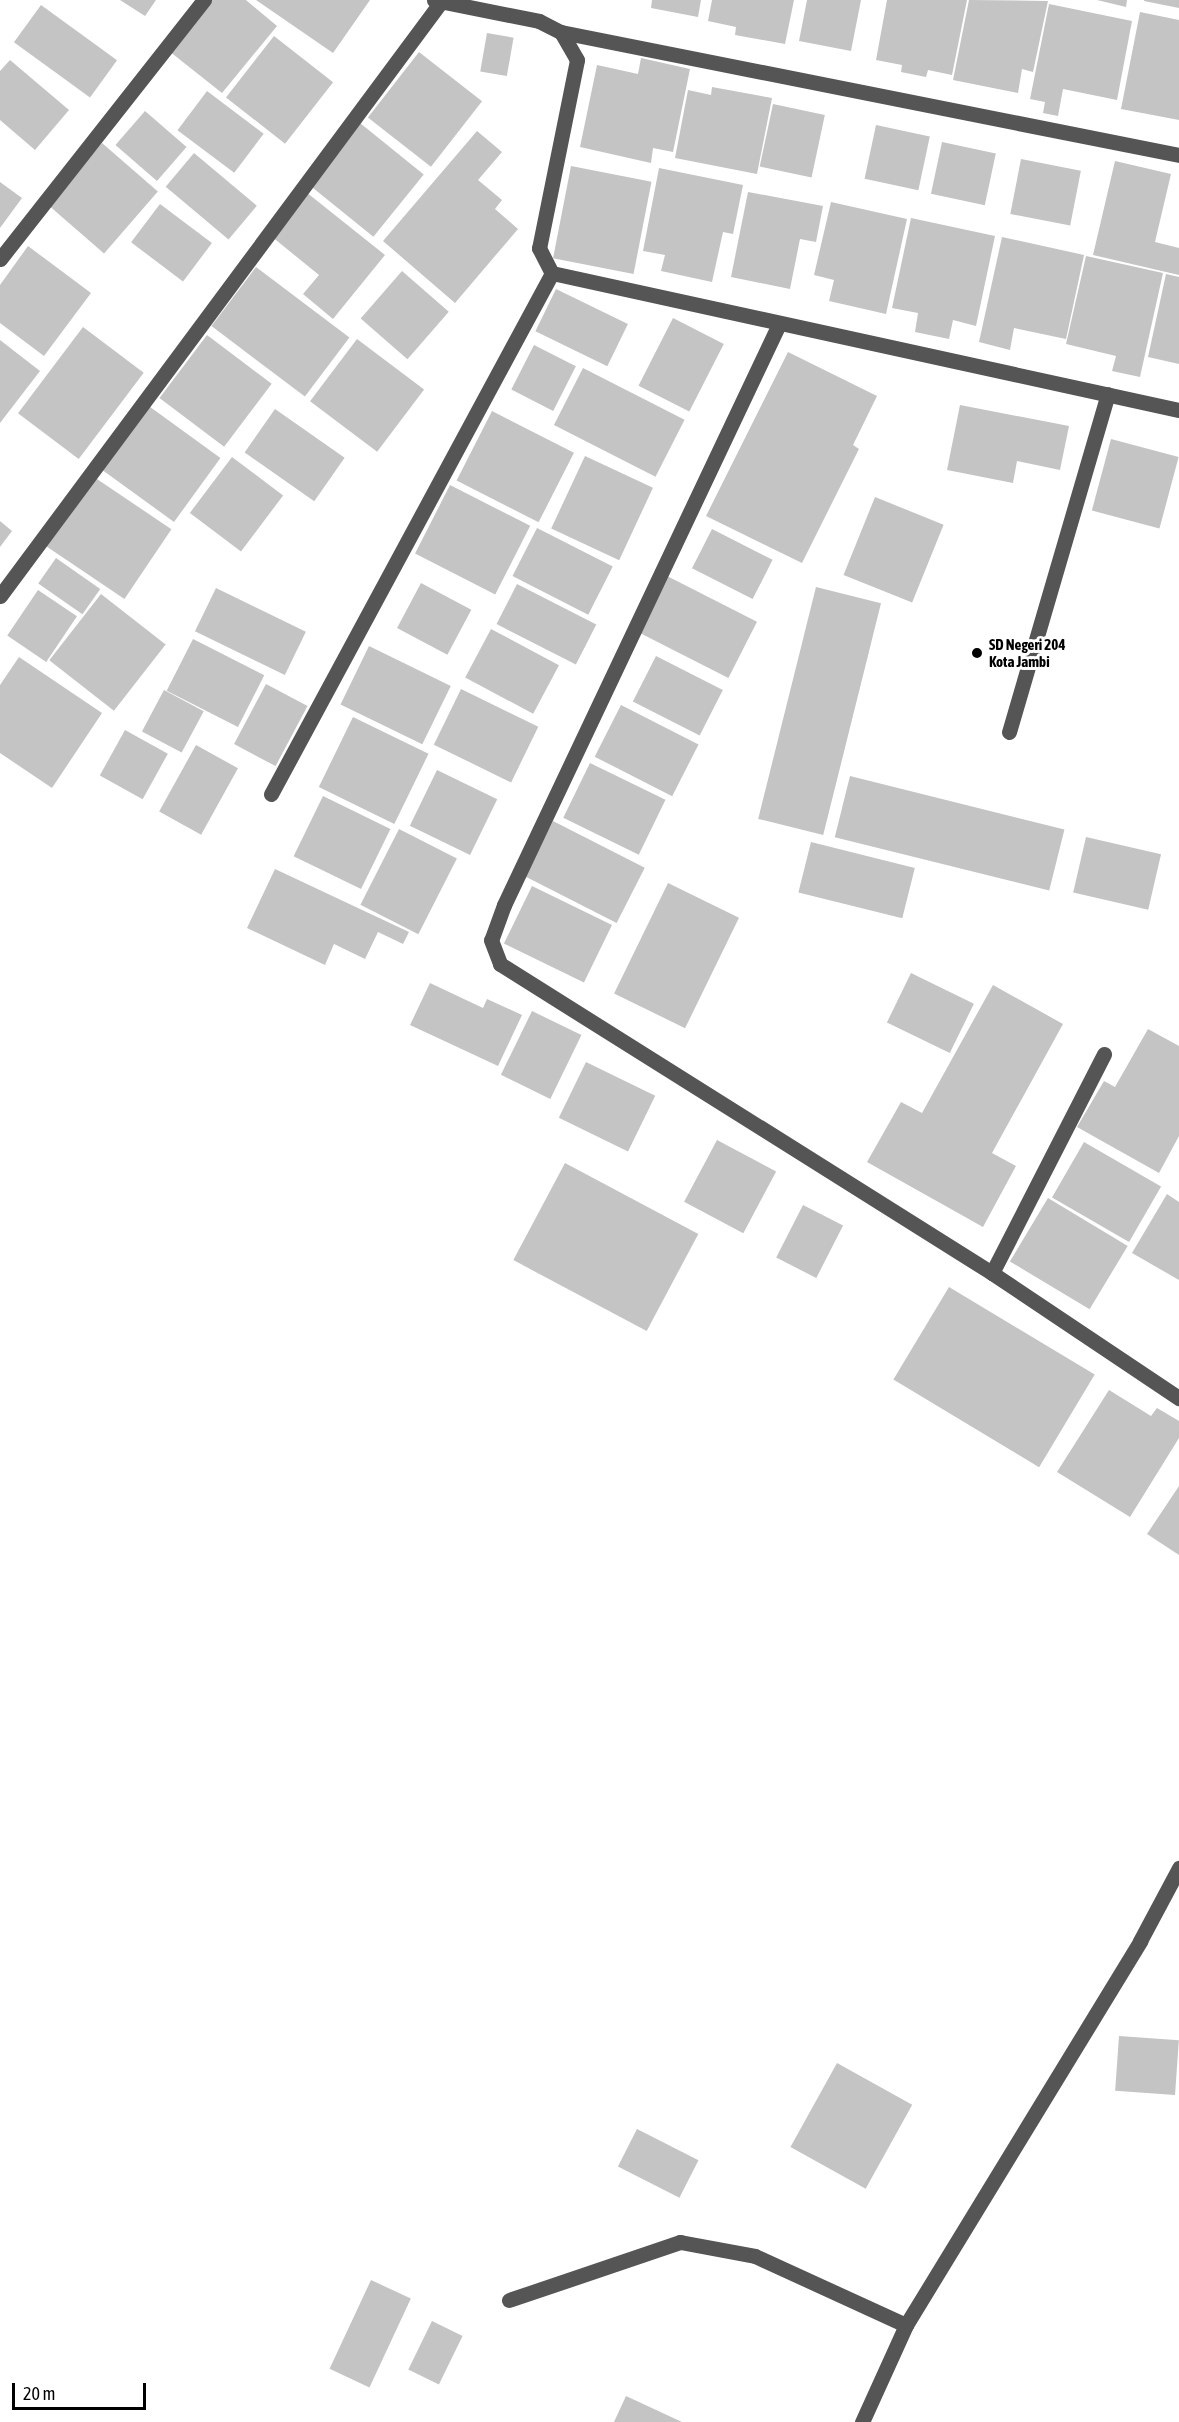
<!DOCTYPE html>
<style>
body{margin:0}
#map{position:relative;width:1179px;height:2422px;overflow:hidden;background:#fff;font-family:"Asap Condensed",sans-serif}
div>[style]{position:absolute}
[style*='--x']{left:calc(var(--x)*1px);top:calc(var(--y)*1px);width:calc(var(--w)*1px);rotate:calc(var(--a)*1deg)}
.building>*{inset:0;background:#c4c4c4;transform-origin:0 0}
.minor>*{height:15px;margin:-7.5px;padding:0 7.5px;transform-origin:7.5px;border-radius:7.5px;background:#555}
.dots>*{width:16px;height:16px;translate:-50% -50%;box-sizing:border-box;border:3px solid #fff;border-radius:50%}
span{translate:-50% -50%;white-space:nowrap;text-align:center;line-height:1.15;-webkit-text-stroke:6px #fff;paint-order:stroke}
.poi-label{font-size:15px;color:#000;font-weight:700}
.left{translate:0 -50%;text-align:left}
.scale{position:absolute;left:12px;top:2383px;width:134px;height:27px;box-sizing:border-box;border:3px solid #000;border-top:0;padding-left:8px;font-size:18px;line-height:21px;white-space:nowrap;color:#000;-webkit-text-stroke:4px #fff;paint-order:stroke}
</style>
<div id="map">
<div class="building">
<i style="clip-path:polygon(120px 0,156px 0,145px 16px)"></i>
<i style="clip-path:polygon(210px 0,246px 0,277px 26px,222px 93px,169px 51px)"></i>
<i style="clip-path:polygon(256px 0,370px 0,333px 53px)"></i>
<i style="clip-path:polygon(652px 0,701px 0,698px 17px,651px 8px)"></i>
<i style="clip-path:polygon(712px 0,794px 0,785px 44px,735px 35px,736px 27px,708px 21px)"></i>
<i style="clip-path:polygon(807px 0,861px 0,851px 51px,799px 41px)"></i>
<i style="clip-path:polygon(887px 0,967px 0,952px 75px,928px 70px,926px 77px,901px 72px,902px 65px,876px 60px)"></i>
<i style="clip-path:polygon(969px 0,1048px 1px,1033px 72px,1022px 69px,1018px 93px,953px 80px)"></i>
<i style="clip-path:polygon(1097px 0,1127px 0,1126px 7px)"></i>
<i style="clip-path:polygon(1144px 0,1179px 0,1179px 8px,1144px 1px)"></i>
<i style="clip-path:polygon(1049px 4px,1132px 21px,1117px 100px,1063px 89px,1058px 116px,1043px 113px,1045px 102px,1030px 99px)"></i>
<i style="left:41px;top:5px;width:94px;height:46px;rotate:36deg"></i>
<i style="clip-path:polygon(1140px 12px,1179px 20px,1179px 120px,1121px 109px)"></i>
<i style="left:487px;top:33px;width:27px;height:39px;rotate:10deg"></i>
<i style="left:274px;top:36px;width:75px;height:78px;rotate:38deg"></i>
<i style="left:419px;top:52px;width:80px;height:83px;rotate:38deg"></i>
<i style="clip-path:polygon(641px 58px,690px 69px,673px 152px,653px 148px,651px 163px,580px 147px,597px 65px,638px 74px)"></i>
<i style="clip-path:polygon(10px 60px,69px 110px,35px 150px,0 120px,0 71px)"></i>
<i style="clip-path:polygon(712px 87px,772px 98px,757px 174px,675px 158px,688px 90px,711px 95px)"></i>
<i style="left:207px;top:91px;width:71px;height:49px;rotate:37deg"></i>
<i style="left:773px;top:104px;width:53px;height:64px;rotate:12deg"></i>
<i style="left:145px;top:111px;width:55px;height:45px;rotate:41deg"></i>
<i style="left:360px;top:123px;width:82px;height:80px;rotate:39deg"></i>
<i style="left:876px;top:125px;width:55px;height:55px;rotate:12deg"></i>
<i style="clip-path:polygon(477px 131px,502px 152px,478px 180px,502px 200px,495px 209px,518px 229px,455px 303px,383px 241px)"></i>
<i style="left:942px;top:142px;width:55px;height:53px;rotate:12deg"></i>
<i style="left:102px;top:143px;width:74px;height:82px;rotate:41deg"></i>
<i style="left:194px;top:153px;width:82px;height:44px;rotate:40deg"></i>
<i style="left:1021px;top:159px;width:61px;height:56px;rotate:11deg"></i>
<i style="clip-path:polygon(1115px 161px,1171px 174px,1155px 242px,1179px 248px,1179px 275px,1093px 255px)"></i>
<i style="left:571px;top:166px;width:82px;height:94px;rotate:11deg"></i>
<i style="clip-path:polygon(659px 168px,743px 185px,733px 234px,723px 232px,712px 282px,661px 271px,665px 255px,643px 251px)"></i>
<i style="clip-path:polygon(0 182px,22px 198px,0 228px)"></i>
<i style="clip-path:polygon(306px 192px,385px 255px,333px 319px,303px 294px,319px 275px,271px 236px)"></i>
<i style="clip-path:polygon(748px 192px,823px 206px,816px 242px,800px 239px,790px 289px,731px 277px)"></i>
<i style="clip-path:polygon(831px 202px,907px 219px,886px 314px,829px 301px,834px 280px,814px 275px)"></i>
<i style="left:160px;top:204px;width:65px;height:48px;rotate:37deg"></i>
<i style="clip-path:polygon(911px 218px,995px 236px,976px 326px,953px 320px,949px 339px,915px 332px,918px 313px,892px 308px)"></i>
<i style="clip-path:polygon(1002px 237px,1084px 255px,1066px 339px,1014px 328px,1010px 350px,979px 342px)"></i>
<i style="clip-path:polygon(28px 246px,91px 293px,44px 356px,0 323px,0 285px)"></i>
<i style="clip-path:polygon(1086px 256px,1163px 273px,1140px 377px,1112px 371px,1116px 356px,1066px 344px)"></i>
<i style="left:256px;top:267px;width:117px;height:74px;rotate:37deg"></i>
<i style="left:402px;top:271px;width:62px;height:63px;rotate:41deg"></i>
<i style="clip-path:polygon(1166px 274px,1179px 277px,1179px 364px,1148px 357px)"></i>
<i style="left:556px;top:289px;width:80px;height:47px;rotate:26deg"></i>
<i style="left:673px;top:318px;width:57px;height:76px;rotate:27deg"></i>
<i style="left:83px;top:327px;width:76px;height:108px;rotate:37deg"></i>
<i style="left:207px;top:335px;width:81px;height:79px;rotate:37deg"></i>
<i style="left:357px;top:339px;width:84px;height:78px;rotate:37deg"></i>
<i style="clip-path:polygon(0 340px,40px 371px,0 423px)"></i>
<i style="left:534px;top:345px;width:47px;height:50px;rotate:27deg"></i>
<i style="clip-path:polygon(788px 352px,877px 396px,853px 445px,859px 449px,802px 563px,706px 516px)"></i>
<i style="left:583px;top:368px;width:114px;height:64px;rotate:27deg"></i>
<i style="left:146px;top:404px;width:92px;height:79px;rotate:36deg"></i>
<i style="clip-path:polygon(960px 405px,1069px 426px,1060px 470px,1017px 461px,1013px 483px,947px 470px)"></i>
<i style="left:275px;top:409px;width:85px;height:53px;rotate:35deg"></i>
<i style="left:492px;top:411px;width:92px;height:78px;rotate:27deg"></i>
<i style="left:1111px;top:439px;width:70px;height:74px;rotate:15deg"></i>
<i style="left:585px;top:456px;width:75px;height:80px;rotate:25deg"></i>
<i style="left:232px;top:457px;width:64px;height:70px;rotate:37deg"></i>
<i style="left:91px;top:475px;width:97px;height:84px;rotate:34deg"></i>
<i style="left:450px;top:485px;width:90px;height:77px;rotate:27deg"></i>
<i style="left:875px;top:497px;width:74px;height:84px;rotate:22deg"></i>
<i style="clip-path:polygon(0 521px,12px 531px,0 547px)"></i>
<i style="left:537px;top:528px;width:85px;height:54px;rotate:27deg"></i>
<i style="left:712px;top:529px;width:68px;height:44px;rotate:27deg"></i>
<i style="left:56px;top:558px;width:54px;height:31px;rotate:35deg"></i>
<i style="left:667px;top:576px;width:101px;height:63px;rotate:27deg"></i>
<i style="left:421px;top:583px;width:57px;height:51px;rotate:28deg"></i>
<i style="left:517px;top:584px;width:89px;height:45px;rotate:27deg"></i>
<i style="left:816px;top:587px;width:67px;height:239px;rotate:14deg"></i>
<i style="left:216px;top:588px;width:100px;height:48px;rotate:26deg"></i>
<i style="left:38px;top:590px;width:47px;height:55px;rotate:34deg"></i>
<i style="left:101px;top:594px;width:82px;height:84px;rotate:38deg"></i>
<i style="left:491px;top:629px;width:77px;height:55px;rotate:28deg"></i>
<i style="left:193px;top:639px;width:80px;height:58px;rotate:27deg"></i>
<i style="left:369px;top:646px;width:91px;height:65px;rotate:26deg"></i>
<i style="left:656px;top:656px;width:75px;height:51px;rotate:27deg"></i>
<i style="clip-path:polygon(19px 657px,102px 713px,52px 788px,0 753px,0 685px)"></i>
<i style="left:266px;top:684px;width:47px;height:68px;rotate:28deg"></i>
<i style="left:461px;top:689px;width:86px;height:62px;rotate:26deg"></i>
<i style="left:164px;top:690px;width:45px;height:47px;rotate:28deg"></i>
<i style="left:621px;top:705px;width:87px;height:58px;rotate:27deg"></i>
<i style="left:353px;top:717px;width:84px;height:78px;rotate:26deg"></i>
<i style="left:125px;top:730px;width:49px;height:52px;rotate:29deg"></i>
<i style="left:196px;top:745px;width:48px;height:76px;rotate:29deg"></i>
<i style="left:590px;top:763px;width:84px;height:61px;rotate:26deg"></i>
<i style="left:437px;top:770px;width:67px;height:62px;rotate:26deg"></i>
<i style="left:850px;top:776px;width:221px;height:63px;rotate:14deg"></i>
<i style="left:323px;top:796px;width:75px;height:67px;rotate:26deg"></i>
<i style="left:553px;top:821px;width:103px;height:62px;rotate:27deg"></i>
<i style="left:399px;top:829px;width:65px;height:85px;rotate:27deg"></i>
<i style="left:1086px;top:837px;width:77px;height:57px;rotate:13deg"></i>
<i style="left:811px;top:842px;width:107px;height:52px;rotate:14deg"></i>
<i style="clip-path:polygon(275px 869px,409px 932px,403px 944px,378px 932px,365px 959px,334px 944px,325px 965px,247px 928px)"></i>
<i style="left:668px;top:883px;width:79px;height:123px;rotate:26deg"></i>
<i style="left:532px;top:886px;width:89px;height:64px;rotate:26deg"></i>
<i style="left:911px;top:973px;width:70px;height:55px;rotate:26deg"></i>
<i style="clip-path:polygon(430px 983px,483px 1008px,487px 999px,522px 1015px,498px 1066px,410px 1025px)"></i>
<i style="clip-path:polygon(993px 985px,1063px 1024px,992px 1153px,1016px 1166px,983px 1227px,867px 1162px,901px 1102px,922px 1113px)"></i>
<i style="left:532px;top:1011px;width:55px;height:71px;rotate:26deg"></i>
<i style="clip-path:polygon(1148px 1029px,1179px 1046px,1179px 1136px,1159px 1173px,1077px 1127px,1104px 1081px,1115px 1087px)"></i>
<i style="left:586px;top:1062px;width:77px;height:62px;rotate:26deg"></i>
<i style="left:717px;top:1140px;width:67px;height:70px;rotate:28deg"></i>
<i style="left:1084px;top:1142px;width:89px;height:64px;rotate:30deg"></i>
<i style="left:565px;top:1163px;width:151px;height:110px;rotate:28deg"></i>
<i style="clip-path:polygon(1167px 1194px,1179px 1202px,1179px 1280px,1132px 1253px)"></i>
<i style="left:1048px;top:1198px;width:93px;height:74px;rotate:31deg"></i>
<i style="left:803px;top:1205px;width:45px;height:59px;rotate:27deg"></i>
<i style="left:949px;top:1287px;width:170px;height:108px;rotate:31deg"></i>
<i style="clip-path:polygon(1109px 1390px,1151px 1416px,1157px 1408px,1179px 1421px,1179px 1438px,1130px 1517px,1057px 1472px)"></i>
<i style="clip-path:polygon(1179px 1486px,1179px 1555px,1147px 1534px)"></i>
<i style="left:1119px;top:2036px;width:60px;height:55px;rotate:4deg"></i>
<i style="left:837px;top:2063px;width:86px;height:96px;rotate:29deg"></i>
<i style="left:637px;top:2129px;width:69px;height:42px;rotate:27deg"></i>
<i style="left:371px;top:2280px;width:44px;height:98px;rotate:25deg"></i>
<i style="left:432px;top:2321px;width:34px;height:54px;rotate:26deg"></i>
<i style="clip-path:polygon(626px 2396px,682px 2422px,614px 2422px)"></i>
</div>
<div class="minor">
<i style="--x:434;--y:0;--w:107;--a:11.3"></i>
<i style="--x:539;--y:21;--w:25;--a:27"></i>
<i style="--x:561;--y:32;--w:32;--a:60"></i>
<i style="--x:577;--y:60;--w:192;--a:101.4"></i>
<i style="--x:539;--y:248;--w:28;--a:63"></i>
<i style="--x:552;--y:273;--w:642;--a:12.33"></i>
<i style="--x:561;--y:32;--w:630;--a:11.26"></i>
<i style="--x:0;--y:259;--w:330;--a:-51.8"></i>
<i style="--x:779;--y:324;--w:643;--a:115.33"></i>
<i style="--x:504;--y:905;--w:37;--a:110"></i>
<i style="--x:491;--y:940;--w:26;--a:69"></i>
<i style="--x:500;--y:964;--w:581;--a:32.13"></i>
<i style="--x:992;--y:1273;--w:225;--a:33.8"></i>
<i style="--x:0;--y:596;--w:738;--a:-53.42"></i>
<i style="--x:1009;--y:732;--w:352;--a:-73.7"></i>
<i style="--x:271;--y:794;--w:592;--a:-61.66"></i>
<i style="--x:992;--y:1273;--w:246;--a:-62.9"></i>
<i style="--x:509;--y:2300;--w:181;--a:-18.7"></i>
<i style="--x:680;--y:2242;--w:76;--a:10.6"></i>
<i style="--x:755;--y:2256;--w:166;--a:24.6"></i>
<i style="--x:862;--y:2422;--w:107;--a:-65.6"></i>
<i style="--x:906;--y:2325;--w:450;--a:-58.6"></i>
<i style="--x:1140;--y:1941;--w:83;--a:-61.9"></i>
</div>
<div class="dots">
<i style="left:977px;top:653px;background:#000"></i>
</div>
<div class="poi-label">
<span class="left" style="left:989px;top:653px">SD Negeri 204<br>Kota Jambi</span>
</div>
<div class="scale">20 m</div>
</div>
